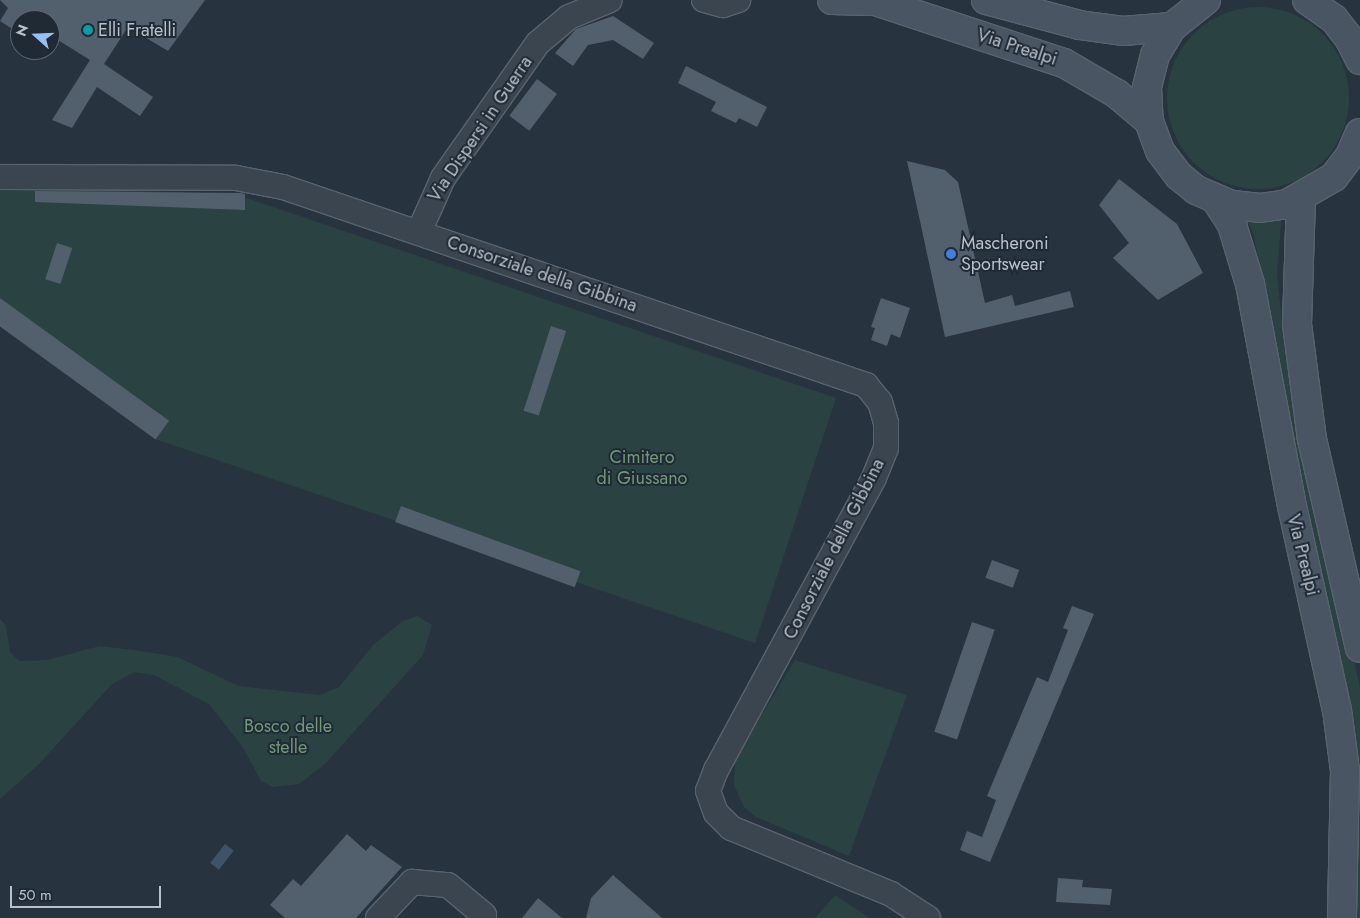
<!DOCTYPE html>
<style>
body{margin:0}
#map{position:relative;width:1360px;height:918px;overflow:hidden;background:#27343f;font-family:Jost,sans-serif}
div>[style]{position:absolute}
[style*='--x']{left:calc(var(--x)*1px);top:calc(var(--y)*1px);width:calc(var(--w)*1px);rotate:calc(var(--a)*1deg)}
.green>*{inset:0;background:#2a4241}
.round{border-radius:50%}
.water>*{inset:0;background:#3e5367;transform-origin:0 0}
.building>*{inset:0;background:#525f6d;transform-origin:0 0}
.roads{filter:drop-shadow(1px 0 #59636d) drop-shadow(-1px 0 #59636d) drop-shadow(0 1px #59636d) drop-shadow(0 -1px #59636d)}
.street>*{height:24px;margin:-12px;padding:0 12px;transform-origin:12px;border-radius:12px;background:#3b454f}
.secondary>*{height:28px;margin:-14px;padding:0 14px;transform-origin:14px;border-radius:14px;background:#495562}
.dots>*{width:14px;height:14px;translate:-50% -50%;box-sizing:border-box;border:2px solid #202a35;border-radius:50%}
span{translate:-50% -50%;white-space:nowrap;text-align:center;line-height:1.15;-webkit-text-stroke:4px #202a35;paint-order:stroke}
.poi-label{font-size:18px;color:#b8c0ca}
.left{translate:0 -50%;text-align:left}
.street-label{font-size:18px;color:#b8c0ca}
.park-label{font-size:18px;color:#709976}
.north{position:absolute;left:10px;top:10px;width:50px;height:50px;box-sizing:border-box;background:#202a35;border:1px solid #5d6671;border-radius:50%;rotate:290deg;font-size:14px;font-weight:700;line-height:20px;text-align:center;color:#b8c0ca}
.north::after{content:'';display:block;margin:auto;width:18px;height:22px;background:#94c1f2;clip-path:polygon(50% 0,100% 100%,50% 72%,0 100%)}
.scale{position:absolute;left:10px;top:886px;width:151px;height:22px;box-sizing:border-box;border:2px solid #b8c0ca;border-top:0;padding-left:6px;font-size:15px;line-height:18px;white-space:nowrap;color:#b8c0ca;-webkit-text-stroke:4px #202a35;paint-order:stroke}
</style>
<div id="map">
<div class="green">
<i class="round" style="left:1167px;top:7px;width:182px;height:182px"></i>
<i style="clip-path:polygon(0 185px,238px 195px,836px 398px,755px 643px,155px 439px,0 325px)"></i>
<i style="clip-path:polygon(1282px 211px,1277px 274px,1282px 323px,1360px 688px,1360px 918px,1353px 918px,1348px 708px,1253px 232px,1245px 216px)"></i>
<i style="clip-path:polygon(417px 616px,432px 625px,423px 655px,325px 764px,299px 784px,273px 787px,261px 781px,242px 746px,209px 704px,154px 675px,134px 672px,112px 684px,39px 764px,0 799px,0 619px,6px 626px,10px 652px,19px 661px,47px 660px,100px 646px,141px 651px,177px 657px,239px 686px,320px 695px,339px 687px,373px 645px,403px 621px)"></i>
<i style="clip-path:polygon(795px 660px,907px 695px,849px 856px,756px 817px,744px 807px,734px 785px,735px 759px)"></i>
<i style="clip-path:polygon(835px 895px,870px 918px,815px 918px)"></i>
</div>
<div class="water">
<i style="left:225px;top:844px;width:11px;height:24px;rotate:38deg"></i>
</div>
<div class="building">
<i style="clip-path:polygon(0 0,205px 0,168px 51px,128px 27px,104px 64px,153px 97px,140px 116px,97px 87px,72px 128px,52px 120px,90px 60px,50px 35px,50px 20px,27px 20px,20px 16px,20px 34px,0 21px,8px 8px)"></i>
<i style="clip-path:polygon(613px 16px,654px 43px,643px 59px,613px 40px,588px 45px,573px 66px,555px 53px,576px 29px)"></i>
<i style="clip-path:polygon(686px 66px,767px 107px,757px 127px,739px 118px,736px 123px,711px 111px,716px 102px,678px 83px)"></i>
<i style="left:537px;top:79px;width:25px;height:46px;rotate:37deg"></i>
<i style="clip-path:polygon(907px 161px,945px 170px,958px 182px,985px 303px,1012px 295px,1015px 306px,1070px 291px,1074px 307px,945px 337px)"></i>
<i style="clip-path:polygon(1119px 179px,1177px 224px,1203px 273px,1158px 300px,1113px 258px,1129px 243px,1099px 205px)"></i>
<i style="clip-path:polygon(35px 191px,241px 193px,245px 194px,245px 210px,35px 202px)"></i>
<i style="left:57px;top:243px;width:16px;height:38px;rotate:18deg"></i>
<i style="left:0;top:298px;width:209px;height:23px;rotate:36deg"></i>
<i style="clip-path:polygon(881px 298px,910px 308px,900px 338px,891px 334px,887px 346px,871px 340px,875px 328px,871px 327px)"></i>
<i style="left:551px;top:326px;width:16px;height:89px;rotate:18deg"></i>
<i style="left:401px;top:506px;width:191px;height:17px;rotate:20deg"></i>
<i style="left:992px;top:560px;width:29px;height:19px;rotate:20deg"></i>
<i style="clip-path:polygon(1072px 606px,1094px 614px,990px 862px,960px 850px,967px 831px,982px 837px,996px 800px,987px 796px,1037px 677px,1048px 682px,1068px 630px,1063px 628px)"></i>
<i style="left:972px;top:622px;width:24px;height:116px;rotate:19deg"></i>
<i style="clip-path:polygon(347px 834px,366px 851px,371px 845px,402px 867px,356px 918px,285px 918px,270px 905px,293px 879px,301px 886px)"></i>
<i style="clip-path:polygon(613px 875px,662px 918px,586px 918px,591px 898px)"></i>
<i style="clip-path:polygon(1058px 878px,1083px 880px,1082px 887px,1112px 889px,1110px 905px,1056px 902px)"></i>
<i style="clip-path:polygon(538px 898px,562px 918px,522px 918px)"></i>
</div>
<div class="roads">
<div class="street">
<i style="--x:704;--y:0;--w:20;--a:15"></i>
<i style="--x:723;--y:5;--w:16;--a:-18"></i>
<i style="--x:0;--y:177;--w:236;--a:0.2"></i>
<i style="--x:236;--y:178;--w:48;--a:10.8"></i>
<i style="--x:283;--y:187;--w:616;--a:18.76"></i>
<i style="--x:866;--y:385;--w:22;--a:51"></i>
<i style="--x:880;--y:402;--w:22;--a:74"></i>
<i style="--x:886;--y:423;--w:25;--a:90"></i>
<i style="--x:886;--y:448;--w:32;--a:112"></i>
<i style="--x:874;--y:478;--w:332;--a:118.4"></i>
<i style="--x:716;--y:770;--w:22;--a:111"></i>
<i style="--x:708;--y:791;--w:23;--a:70"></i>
<i style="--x:716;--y:813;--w:21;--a:45"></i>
<i style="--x:731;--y:828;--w:173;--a:22.4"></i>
<i style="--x:891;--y:894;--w:44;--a:33"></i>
<i style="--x:419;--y:232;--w:59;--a:-66"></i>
<i style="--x:443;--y:178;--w:165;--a:-54.9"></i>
<i style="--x:538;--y:43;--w:40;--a:-40"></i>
<i style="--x:569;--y:17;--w:44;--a:-22.5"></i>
<i style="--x:378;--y:918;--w:50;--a:-46.6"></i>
<i style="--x:412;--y:882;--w:36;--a:5"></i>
<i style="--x:448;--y:885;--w:47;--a:39.8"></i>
</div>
<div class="secondary">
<i style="--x:832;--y:0;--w:42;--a:1.4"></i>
<i style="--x:872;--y:0;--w:202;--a:18.2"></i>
<i style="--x:1064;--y:63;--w:61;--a:30.3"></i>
<i style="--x:1117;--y:94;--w:42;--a:40.2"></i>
<i style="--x:986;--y:0;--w:96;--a:15"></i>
<i style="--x:1079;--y:25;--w:44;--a:7.8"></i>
<i style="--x:1123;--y:31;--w:49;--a:-4.7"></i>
<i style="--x:1206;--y:0;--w:43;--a:141.5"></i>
<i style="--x:1172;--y:27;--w:33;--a:121"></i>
<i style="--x:1155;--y:55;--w:34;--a:104"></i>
<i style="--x:1147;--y:88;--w:33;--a:87"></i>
<i style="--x:1149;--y:121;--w:32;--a:70"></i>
<i style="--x:1160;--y:151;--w:31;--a:53"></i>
<i style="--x:1179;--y:176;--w:22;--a:39"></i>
<i style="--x:1196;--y:190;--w:39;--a:23"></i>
<i style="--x:1232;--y:205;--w:28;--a:6"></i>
<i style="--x:1260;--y:208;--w:27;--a:-8"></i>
<i style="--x:1287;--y:204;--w:54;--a:-29.9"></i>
<i style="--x:1334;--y:177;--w:26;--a:-53"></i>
<i style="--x:1350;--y:156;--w:25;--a:-67"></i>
<i style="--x:1307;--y:0;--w:33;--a:35"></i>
<i style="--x:1334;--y:19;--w:24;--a:52"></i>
<i style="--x:1349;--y:38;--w:25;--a:63"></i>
<i style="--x:1301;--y:197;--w:127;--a:91.8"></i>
<i style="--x:1297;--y:324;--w:116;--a:82.6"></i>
<i style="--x:1312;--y:439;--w:214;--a:77.1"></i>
<i style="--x:1216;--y:200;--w:30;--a:57"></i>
<i style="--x:1232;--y:225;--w:62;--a:73"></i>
<i style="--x:1250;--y:284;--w:226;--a:79.3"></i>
<i style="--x:1292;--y:506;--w:209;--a:77.6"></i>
<i style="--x:1337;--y:710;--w:62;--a:82.5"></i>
<i style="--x:1345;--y:771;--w:147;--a:91.2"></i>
</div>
</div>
<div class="dots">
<i style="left:88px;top:30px;background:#0f9aa8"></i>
<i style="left:951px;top:254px;background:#3f7fe0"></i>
</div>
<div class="poi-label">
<span class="left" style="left:98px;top:30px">Elli Fratelli</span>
<span class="left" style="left:961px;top:254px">Mascheroni<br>Sportswear</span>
</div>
<div class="street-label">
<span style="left:1017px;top:47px;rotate:18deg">Via Prealpi</span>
<span style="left:480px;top:129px;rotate:-56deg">Via Dispersi in Guerra</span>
<span style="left:542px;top:274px;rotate:19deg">Consorziale della Gibbina</span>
<span style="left:834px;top:549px;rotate:-63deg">Consorziale della Gibbina</span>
<span style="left:1303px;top:555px;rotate:76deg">Via Prealpi</span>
</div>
<div class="park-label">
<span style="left:642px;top:468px">Cimitero<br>di Giussano</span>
<span style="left:288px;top:737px">Bosco delle<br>stelle</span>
</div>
<div class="north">N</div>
<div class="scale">50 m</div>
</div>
